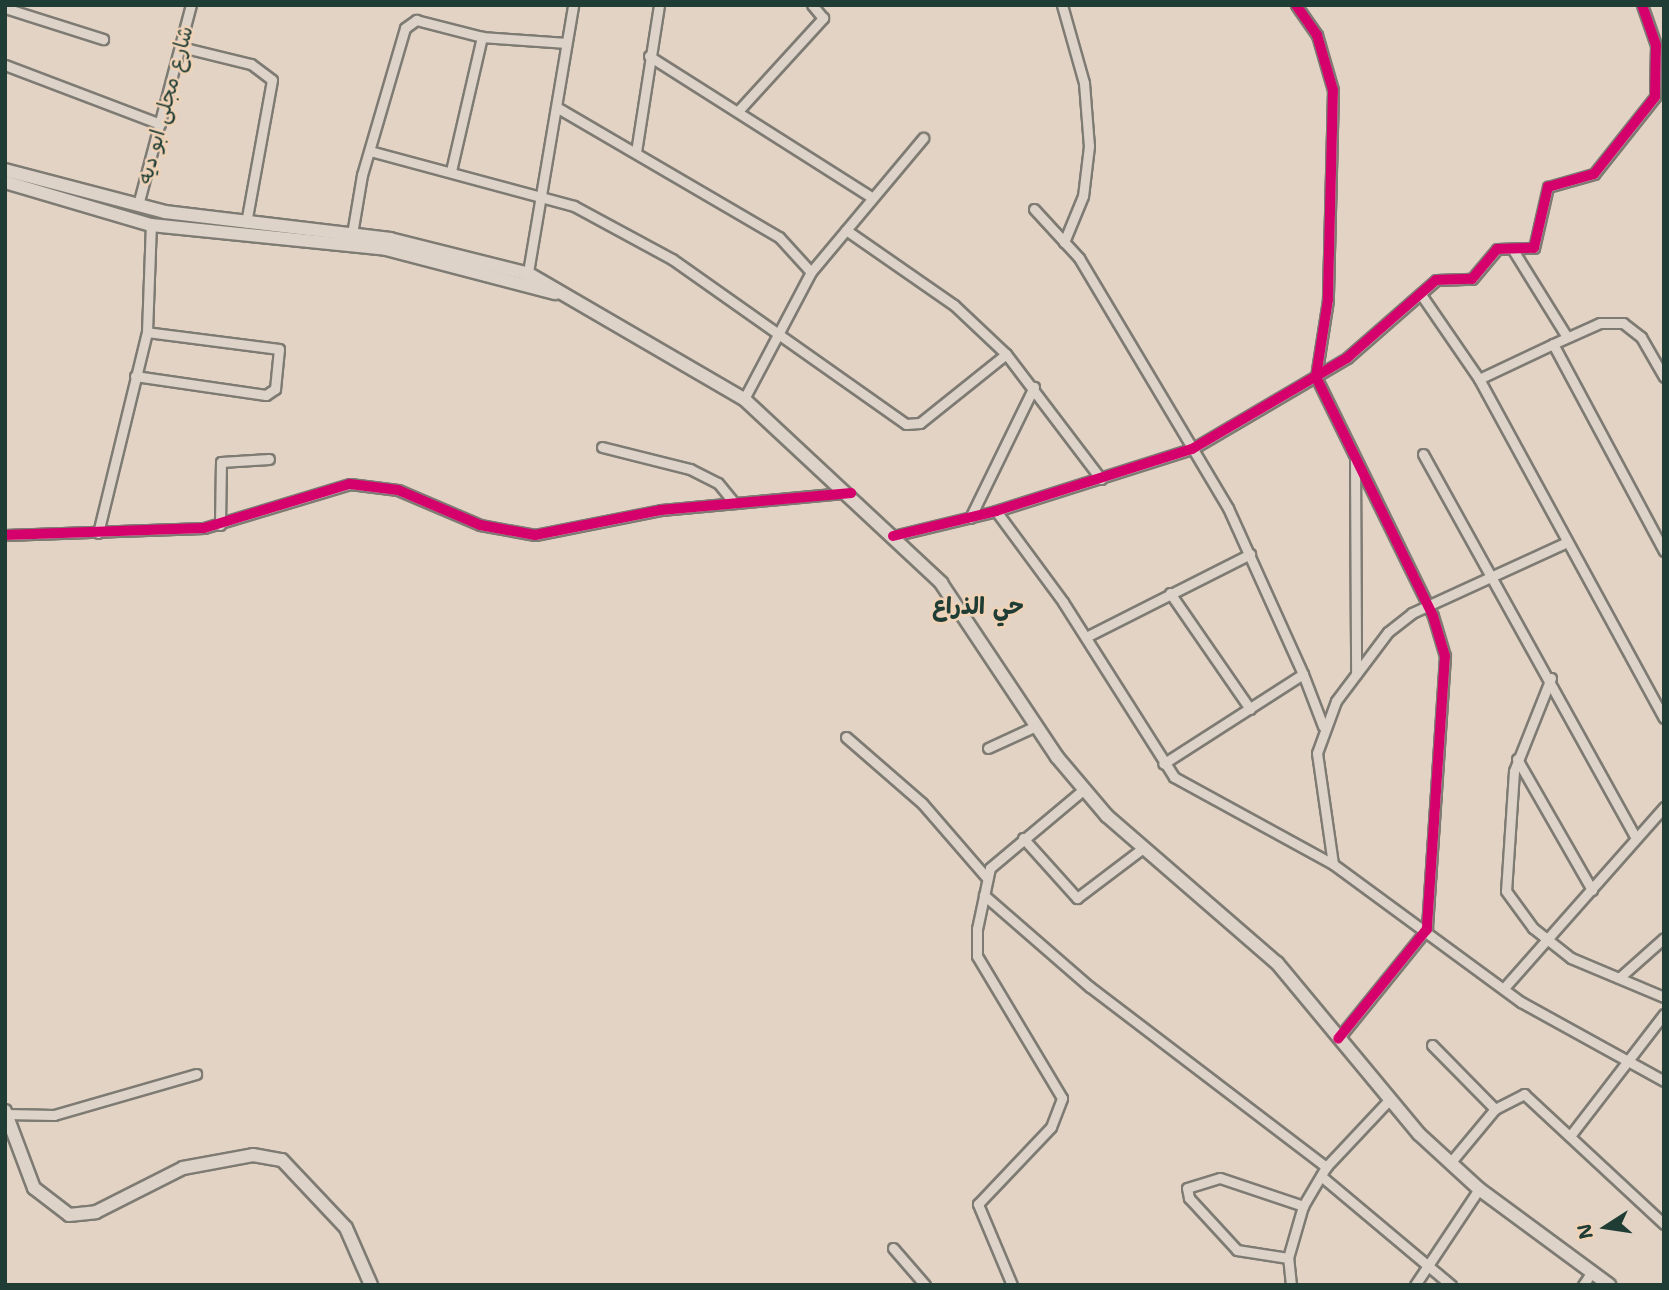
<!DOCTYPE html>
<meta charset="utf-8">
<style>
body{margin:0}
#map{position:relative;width:1669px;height:1290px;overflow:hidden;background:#e3d3c4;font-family:"Shantell Sans","Playpen Sans Arabic",sans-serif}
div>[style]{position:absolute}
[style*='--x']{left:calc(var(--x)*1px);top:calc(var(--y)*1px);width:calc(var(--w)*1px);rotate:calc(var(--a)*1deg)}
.roads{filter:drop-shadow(2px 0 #7d7b73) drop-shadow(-2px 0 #7d7b73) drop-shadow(0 2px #7d7b73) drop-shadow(0 -2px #7d7b73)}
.minor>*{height:9px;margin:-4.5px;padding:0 4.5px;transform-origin:4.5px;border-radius:4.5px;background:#ded3c9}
.secondary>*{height:12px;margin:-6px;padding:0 6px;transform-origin:6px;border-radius:6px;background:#ded3c9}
.cycleway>*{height:10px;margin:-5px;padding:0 5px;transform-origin:5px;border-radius:5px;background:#d6006c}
span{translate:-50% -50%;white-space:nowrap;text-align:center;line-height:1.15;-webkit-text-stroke:5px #f0d3b7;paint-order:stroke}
.street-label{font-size:21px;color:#1f3d34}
.neighbourhood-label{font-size:23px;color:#1f3d34;font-weight:700}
.frame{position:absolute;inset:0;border:7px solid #1f3d34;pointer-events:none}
.north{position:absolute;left:1571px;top:1192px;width:70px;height:70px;-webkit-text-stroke:5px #f0d3b7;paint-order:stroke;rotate:258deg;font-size:19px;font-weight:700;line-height:28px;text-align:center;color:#1f3d34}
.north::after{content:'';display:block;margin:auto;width:24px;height:32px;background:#1f3d34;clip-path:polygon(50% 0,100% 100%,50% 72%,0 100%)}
</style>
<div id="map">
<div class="roads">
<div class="minor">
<i style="--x:1062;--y:5;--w:81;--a:74.2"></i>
<i style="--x:1084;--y:83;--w:63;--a:85.5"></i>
<i style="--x:1089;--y:146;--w:50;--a:96.8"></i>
<i style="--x:1083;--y:196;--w:50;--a:112.4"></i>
<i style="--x:1296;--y:5;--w:37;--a:55"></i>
<i style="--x:1317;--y:35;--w:57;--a:73.8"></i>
<i style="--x:1333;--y:90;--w:210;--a:91.4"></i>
<i style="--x:1328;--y:300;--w:78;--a:98.9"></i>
<i style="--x:1316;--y:377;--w:266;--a:63.9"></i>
<i style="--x:1433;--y:616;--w:42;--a:73.3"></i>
<i style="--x:1445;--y:656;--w:274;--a:93.8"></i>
<i style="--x:1427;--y:929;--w:141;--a:129"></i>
<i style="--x:5;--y:8;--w:103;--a:17.6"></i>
<i style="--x:181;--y:47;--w:72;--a:13.7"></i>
<i style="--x:251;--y:64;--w:26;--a:37"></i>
<i style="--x:272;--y:80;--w:145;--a:100.3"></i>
<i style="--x:649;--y:56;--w:263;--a:32.4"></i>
<i style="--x:5;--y:65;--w:166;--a:20.8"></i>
<i style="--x:558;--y:108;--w:256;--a:30.3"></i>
<i style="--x:779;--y:237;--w:47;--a:47.6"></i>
<i style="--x:739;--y:110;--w:125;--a:-47.6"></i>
<i style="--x:823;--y:18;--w:17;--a:-130"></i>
<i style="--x:370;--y:151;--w:211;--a:15.1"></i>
<i style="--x:574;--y:206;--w:111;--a:28.4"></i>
<i style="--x:672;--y:259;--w:286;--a:35.2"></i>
<i style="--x:906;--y:424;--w:14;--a:-4"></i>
<i style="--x:920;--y:423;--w:110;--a:-38.7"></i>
<i style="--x:636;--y:152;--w:149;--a:-81.1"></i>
<i style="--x:451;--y:171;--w:138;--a:-77"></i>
<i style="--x:138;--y:205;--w:207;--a:-75.2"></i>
<i style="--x:1034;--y:209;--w:67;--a:47.4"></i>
<i style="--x:1079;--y:258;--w:291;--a:59.2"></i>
<i style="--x:1228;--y:508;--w:182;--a:65.7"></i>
<i style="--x:1303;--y:674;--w:166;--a:147.3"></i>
<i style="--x:846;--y:230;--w:131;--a:34.8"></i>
<i style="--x:954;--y:305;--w:71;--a:43.3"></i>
<i style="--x:1006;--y:354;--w:157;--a:52.8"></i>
<i style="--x:352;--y:234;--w:60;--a:-80.4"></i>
<i style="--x:362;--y:175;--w:153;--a:-73.7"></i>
<i style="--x:405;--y:28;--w:14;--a:-36"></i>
<i style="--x:416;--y:20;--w:68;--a:14.4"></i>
<i style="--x:482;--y:37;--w:84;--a:4.1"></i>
<i style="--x:1513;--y:250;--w:102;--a:58.2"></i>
<i style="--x:527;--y:278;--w:277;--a:-80.4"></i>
<i style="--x:1422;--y:296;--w:101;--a:55.5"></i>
<i style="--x:1479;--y:379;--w:386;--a:61.4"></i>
<i style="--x:1553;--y:344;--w:51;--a:-24.1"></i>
<i style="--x:1600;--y:323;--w:23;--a:0"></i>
<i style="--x:1623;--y:323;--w:23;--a:38"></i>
<i style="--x:1641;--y:337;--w:46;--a:60.1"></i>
<i style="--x:135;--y:376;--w:132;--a:8.3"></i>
<i style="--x:266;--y:395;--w:11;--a:-34"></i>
<i style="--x:275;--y:389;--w:40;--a:-84.3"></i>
<i style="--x:279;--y:349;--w:133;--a:-172.7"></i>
<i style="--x:1479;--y:379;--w:82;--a:-25.3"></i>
<i style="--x:1553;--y:344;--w:235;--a:61.8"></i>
<i style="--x:744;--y:399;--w:144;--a:-62.2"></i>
<i style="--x:811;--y:272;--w:175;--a:-50.1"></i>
<i style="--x:602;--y:447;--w:91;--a:14"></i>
<i style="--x:690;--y:469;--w:31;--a:27"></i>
<i style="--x:718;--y:483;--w:26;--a:51"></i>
<i style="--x:1423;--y:454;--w:437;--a:61"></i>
<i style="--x:1355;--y:459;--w:215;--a:89.7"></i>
<i style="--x:996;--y:511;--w:113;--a:53.6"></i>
<i style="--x:1063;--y:602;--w:207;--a:57.6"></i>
<i style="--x:1174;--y:777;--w:181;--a:28.7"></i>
<i style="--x:1333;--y:864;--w:233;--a:36.3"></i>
<i style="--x:1521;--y:1002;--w:163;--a:28.9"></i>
<i style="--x:970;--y:518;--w:146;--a:-64"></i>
<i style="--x:220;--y:525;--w:63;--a:-89.1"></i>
<i style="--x:221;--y:462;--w:48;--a:-3.6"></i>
<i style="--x:98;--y:533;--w:207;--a:-76.3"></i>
<i style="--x:147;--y:332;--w:107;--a:-87.9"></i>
<i style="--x:5;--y:535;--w:199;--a:-2"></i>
<i style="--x:204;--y:528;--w:152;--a:-16.8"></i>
<i style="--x:350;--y:484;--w:48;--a:7.1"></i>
<i style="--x:398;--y:490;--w:89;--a:23.1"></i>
<i style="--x:480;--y:525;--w:56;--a:10.3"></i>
<i style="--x:535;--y:535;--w:128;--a:-11.2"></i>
<i style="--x:661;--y:510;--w:186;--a:-5.3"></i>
<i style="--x:893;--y:536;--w:106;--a:-13.6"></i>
<i style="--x:996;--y:511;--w:206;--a:-17.6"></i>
<i style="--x:1192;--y:449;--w:180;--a:-30.4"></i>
<i style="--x:1347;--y:358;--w:118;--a:-41.2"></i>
<i style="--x:1436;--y:280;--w:36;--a:-2"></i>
<i style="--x:1472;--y:279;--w:39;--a:-50"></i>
<i style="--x:1497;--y:249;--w:37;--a:-2"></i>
<i style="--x:1534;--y:248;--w:63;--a:-77.1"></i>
<i style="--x:1548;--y:187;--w:48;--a:-15.8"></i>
<i style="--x:1594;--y:174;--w:98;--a:-51.6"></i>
<i style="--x:1655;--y:97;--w:52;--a:-88.9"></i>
<i style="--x:1656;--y:45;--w:42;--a:-109.3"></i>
<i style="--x:1170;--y:593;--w:141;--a:55.4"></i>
<i style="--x:1086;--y:637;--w:184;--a:-26.8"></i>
<i style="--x:1303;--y:674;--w:56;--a:69"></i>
<i style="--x:1551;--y:678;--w:100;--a:111.7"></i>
<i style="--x:1514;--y:771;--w:120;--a:93.8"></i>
<i style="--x:1506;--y:891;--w:46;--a:53.9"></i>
<i style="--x:1533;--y:928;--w:48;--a:38.3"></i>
<i style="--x:1571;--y:958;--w:101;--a:22.8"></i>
<i style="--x:846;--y:737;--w:101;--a:41"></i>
<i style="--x:922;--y:803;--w:98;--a:49.1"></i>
<i style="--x:988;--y:748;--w:53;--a:-24.6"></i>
<i style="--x:1517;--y:759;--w:151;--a:60.2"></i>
<i style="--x:1023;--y:838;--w:81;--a:48"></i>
<i style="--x:1077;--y:898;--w:83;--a:-37.1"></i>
<i style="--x:1333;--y:864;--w:112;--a:-98.2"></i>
<i style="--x:1317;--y:753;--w:55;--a:-69.9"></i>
<i style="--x:1336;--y:701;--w:86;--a:-53"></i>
<i style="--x:1388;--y:632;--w:31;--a:-38"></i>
<i style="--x:1412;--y:613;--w:170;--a:-24.6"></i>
<i style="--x:984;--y:895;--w:140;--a:41"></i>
<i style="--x:1090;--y:987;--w:297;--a:37.3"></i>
<i style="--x:1619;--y:978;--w:60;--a:-41.6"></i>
<i style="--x:1504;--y:988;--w:242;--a:-48.5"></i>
<i style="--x:1432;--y:1045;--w:90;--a:45.5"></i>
<i style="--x:6;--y:1114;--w:48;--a:1.2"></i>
<i style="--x:54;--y:1115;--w:148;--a:-16.1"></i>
<i style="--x:1570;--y:1136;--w:154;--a:-52.4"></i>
<i style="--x:1450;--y:1163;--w:70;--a:-50.2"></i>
<i style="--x:1495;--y:1109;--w:33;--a:-27"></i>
<i style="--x:1524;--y:1094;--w:191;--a:42.9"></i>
<i style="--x:1321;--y:1176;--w:170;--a:40"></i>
<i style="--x:893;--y:1248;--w:49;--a:49.1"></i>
<i style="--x:1288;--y:1258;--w:52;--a:-171.1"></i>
<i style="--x:1237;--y:1250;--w:71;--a:-132.7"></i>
<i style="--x:1189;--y:1198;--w:10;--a:-101"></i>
<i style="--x:1187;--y:1188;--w:34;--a:-17"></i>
<i style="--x:1220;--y:1178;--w:88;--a:18.6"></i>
<i style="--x:1012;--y:1285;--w:88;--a:-112.8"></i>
<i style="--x:978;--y:1204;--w:106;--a:-46.5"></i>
<i style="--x:1051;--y:1127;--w:31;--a:-69"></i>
<i style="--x:1062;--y:1098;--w:165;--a:-120.9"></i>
<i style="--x:977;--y:956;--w:27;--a:-90"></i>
<i style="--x:977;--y:929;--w:62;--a:-78"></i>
<i style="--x:990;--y:868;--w:121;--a:-40"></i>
<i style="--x:1291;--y:1285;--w:27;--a:-96"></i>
<i style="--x:1288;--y:1258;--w:54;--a:-73.9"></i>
<i style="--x:1303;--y:1206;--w:45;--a:-59.5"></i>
<i style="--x:1326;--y:1167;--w:89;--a:-46.8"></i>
<i style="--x:1415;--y:1285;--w:115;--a:-56.3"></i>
<i style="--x:1583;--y:1285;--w:14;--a:-56"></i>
</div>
<div class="secondary">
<i style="--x:5;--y:170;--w:165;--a:14.7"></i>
<i style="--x:165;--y:212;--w:227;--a:6.8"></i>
<i style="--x:390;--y:239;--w:143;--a:14.1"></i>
<i style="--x:529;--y:274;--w:249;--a:30.2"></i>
<i style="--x:744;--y:399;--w:270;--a:43"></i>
<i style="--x:941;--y:583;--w:209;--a:56.3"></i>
<i style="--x:1057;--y:757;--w:77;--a:49.7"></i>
<i style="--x:1107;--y:816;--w:225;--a:40.9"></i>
<i style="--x:1277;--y:963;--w:222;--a:50.3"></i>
<i style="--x:1419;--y:1134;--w:81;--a:42.5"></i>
<i style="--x:1479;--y:1189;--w:162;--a:36.4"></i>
<i style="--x:5;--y:182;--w:152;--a:16.4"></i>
<i style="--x:151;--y:225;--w:236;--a:5.8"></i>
<i style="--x:386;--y:249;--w:175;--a:14.6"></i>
<i style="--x:5;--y:1111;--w:82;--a:69.4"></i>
<i style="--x:34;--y:1188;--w:44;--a:37.6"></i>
<i style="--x:69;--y:1215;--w:27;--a:-6"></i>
<i style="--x:96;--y:1212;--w:97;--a:-26.8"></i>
<i style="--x:183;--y:1168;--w:71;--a:-10.5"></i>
<i style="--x:253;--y:1155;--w:29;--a:10"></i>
<i style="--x:282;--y:1160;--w:93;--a:46.7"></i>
<i style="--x:346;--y:1228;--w:62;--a:66.3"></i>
</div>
</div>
<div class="cycleway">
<i style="--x:1296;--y:5;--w:37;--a:55"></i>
<i style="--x:1317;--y:35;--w:57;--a:73.8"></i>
<i style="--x:1333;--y:90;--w:210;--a:91.4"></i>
<i style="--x:1328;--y:300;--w:78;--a:98.9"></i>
<i style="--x:1316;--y:377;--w:266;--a:63.9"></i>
<i style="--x:1433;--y:616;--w:42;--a:73.3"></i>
<i style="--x:1445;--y:656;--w:274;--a:93.8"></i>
<i style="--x:1427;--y:929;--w:141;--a:129"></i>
<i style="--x:5;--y:535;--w:199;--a:-2"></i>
<i style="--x:204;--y:528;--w:152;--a:-16.8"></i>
<i style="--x:350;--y:484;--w:48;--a:7.1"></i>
<i style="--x:398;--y:490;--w:89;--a:23.1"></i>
<i style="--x:480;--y:525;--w:56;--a:10.3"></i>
<i style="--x:535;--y:535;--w:128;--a:-11.2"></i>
<i style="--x:661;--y:510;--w:191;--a:-5.1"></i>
<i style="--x:893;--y:536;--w:106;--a:-13.6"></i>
<i style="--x:996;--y:511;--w:206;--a:-17.6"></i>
<i style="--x:1192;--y:449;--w:180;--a:-30.4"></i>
<i style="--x:1347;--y:358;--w:118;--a:-41.2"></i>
<i style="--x:1436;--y:280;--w:36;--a:-2"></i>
<i style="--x:1472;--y:279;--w:39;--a:-50"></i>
<i style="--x:1497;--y:249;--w:37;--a:-2"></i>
<i style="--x:1534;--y:248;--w:63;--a:-77.1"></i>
<i style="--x:1548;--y:187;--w:48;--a:-15.8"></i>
<i style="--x:1594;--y:174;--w:98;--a:-51.6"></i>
<i style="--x:1655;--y:97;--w:52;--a:-88.9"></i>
<i style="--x:1656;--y:45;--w:42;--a:-109.3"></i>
</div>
<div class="street-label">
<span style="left:165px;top:105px;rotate:-75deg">شارع مجلى ابو ديه</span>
</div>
<div class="neighbourhood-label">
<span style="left:978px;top:606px">حي الذراع</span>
</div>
<div class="frame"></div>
<div class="north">N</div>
</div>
